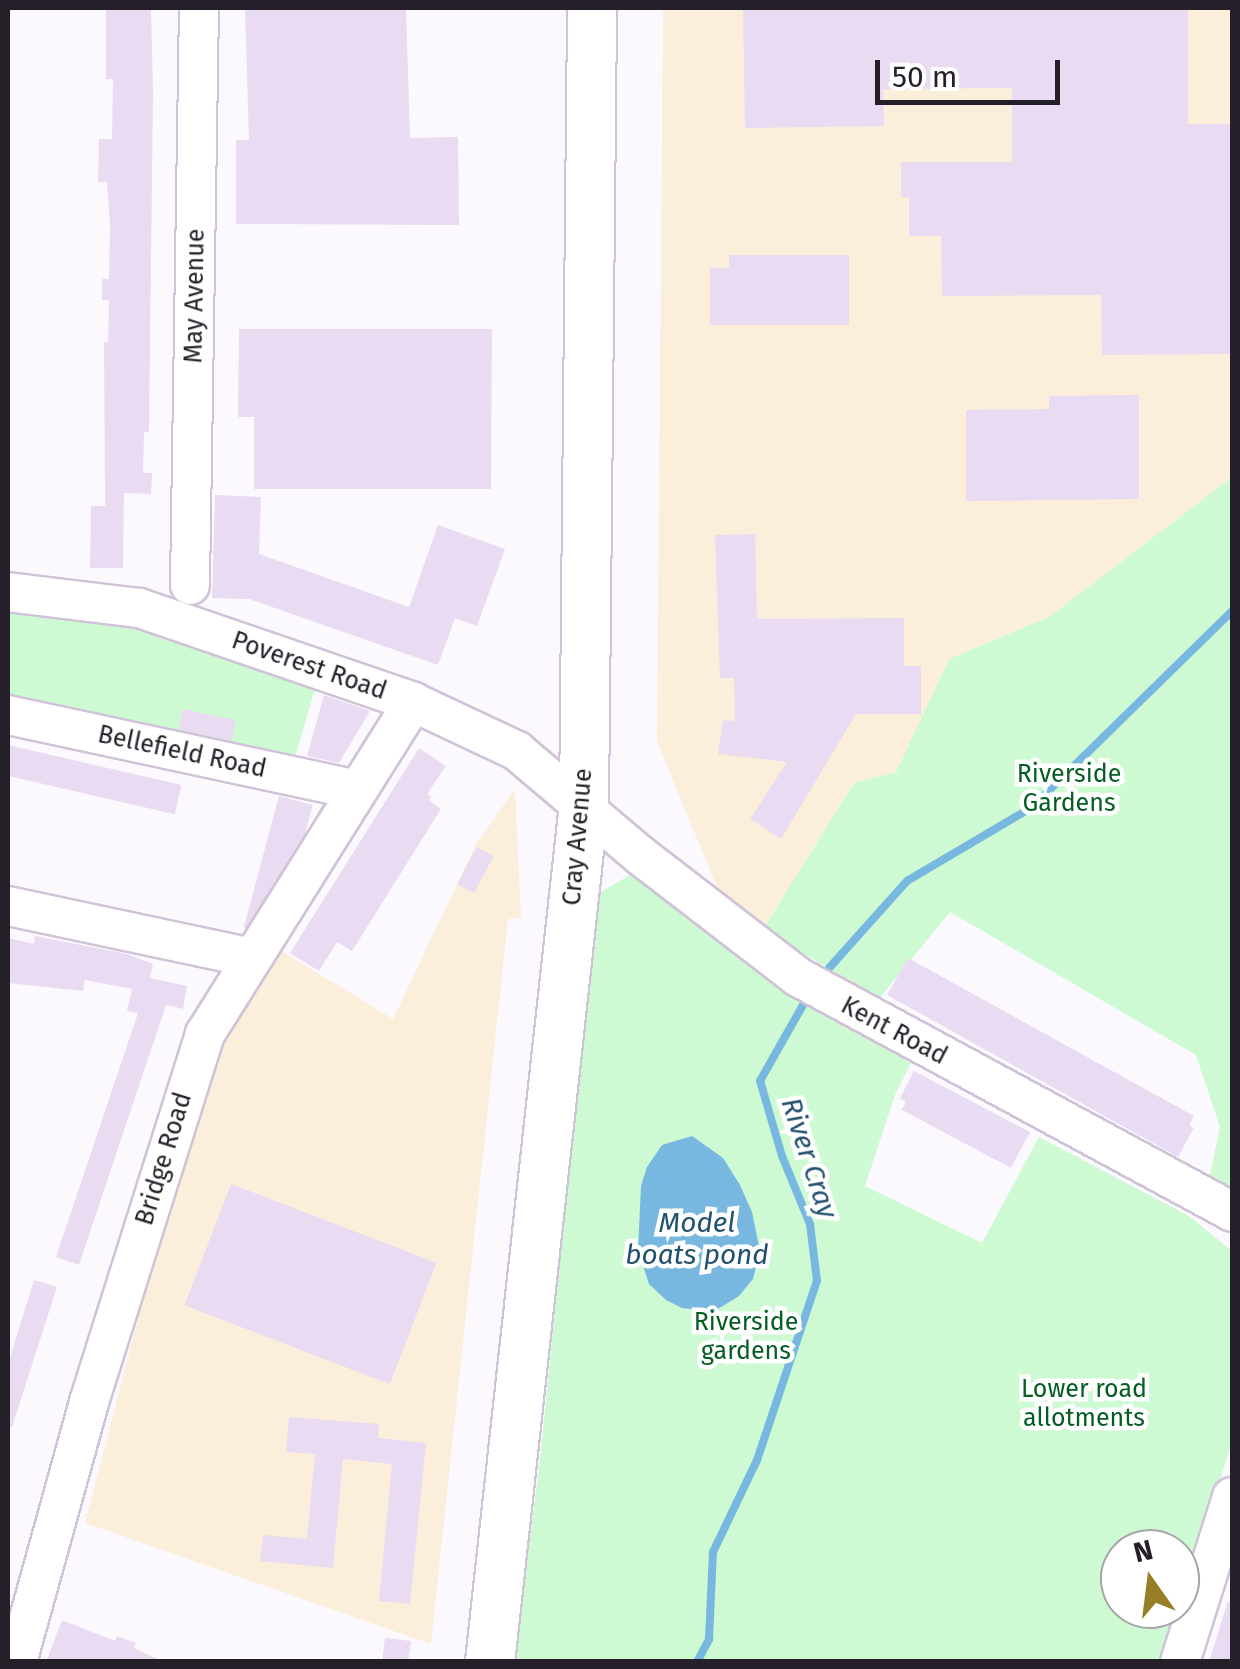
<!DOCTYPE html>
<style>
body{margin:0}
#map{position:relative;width:1240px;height:1669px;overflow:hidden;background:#fcf9fe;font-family:"Fira Sans",sans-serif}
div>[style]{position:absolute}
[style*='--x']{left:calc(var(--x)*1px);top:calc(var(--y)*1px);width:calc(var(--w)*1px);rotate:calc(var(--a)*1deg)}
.industrial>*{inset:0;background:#fbefdb}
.green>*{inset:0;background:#cdfad3}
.water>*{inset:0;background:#78b7e0}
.stream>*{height:8px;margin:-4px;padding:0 4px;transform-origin:4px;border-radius:4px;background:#78b7e0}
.building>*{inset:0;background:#e9dbf2;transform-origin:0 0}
.roads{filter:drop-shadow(2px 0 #d0c2d8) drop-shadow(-2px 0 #d0c2d8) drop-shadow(0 2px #d0c2d8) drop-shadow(0 -2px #d0c2d8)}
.minor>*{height:38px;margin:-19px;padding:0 19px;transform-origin:19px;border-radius:19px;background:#fff}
.major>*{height:48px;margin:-24px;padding:0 24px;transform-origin:24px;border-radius:24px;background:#fff}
span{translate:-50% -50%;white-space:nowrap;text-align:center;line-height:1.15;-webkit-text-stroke:9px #fff;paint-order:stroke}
.street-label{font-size:25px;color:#241f28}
.park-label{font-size:25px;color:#045e24}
.water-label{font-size:28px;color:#21516e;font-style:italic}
.frame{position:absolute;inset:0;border:10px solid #241f28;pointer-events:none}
.north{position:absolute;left:1100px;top:1529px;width:100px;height:100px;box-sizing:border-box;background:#fff;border:2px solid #a7a5a9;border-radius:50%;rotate:346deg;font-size:28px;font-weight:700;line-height:40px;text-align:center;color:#241f28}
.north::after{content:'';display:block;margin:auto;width:35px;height:45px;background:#967e26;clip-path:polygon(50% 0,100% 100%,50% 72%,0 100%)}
.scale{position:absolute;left:875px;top:60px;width:185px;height:45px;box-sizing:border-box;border:5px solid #241f28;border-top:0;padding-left:12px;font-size:30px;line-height:35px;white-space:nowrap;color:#241f28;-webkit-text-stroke:8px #fff;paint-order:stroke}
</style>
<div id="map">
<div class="industrial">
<i style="clip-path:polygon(663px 8px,1232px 8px,1232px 477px,1049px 617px,949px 659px,896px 772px,854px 783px,763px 929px,719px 892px,657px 742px)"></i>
<i style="clip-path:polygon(515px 789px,521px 918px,508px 919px,431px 1644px,85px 1523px,162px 1226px,225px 1036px,280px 950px,393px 1019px,476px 844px)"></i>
</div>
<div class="green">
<i style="clip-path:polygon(1232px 477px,1232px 1195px,1208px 1184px,1220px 1127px,1196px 1055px,950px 912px,879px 999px,763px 929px,854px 783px,896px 772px,949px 659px,1049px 617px)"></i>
<i style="clip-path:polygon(8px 606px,165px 626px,317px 682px,294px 761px,8px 699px)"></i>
<i style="clip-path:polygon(630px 875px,914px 1057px,895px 1095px,865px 1186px,982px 1243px,1039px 1137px,1189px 1216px,1232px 1251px,1232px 1442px,1180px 1609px,1180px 1549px,1120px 1549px,1120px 1609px,1180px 1609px,1164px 1661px,514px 1662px,540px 1460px,591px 948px,599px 893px)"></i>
</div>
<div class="water">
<i style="clip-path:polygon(692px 1136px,723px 1158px,740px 1185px,752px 1212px,760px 1251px,753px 1279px,739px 1296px,713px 1312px,682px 1308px,666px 1300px,649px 1284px,638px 1250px,641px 1186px,647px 1167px,662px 1145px)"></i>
</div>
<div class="stream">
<i style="--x:822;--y:976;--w:127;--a:-48.2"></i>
<i style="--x:907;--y:881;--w:145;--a:-30.6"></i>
<i style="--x:1032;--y:807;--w:280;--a:-44.4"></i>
<i style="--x:697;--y:1662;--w:26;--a:-62"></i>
<i style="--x:709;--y:1639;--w:87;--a:-87.4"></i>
<i style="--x:713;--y:1552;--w:102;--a:-64.4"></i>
<i style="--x:757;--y:1460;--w:189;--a:-71.5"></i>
<i style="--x:817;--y:1281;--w:57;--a:-97"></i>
<i style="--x:810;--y:1224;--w:74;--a:-112.4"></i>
<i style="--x:782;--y:1156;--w:78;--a:-106.3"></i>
<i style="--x:760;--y:1081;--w:98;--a:-60.5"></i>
</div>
<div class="building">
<i style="clip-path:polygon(106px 8px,151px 8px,153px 92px,149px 432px,144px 432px,143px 473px,152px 473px,151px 494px,124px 493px,123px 568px,90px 568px,91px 506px,105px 506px,105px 493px,104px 342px,108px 342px,109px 300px,102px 300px,102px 279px,109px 279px,110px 225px,107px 182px,98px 182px,99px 139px,112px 139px,113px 79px,106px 79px)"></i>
<i style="clip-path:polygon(245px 8px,406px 8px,410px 138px,458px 137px,459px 225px,236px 224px,236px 140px,249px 140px)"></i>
<i style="clip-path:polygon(743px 8px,1188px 8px,1188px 124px,1232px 124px,1232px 354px,1102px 355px,1101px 295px,942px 296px,941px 236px,909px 236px,909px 197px,901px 197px,901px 162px,1012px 162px,1012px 88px,883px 89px,884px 126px,745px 128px)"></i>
<i style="clip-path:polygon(729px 255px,849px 255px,849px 325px,710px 325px,710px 268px,729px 268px)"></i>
<i style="clip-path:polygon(239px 329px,492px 329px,491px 489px,254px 489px,254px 417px,238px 417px)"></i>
<i style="clip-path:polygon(1139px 395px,1139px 499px,966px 501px,966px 410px,1049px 409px,1049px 396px)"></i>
<i style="clip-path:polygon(215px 495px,261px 497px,259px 554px,409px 607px,438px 525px,505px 549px,477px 626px,455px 618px,438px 665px,249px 599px,212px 598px)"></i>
<i style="clip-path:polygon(755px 534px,757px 619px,904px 618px,904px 666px,921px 666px,921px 714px,856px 714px,781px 839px,750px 819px,787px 762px,718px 754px,723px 720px,735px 721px,734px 678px,720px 678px,715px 535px)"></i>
<i style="clip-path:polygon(324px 695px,370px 711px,339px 763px,307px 756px)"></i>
<i style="left:183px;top:709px;width:54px;height:21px;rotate:12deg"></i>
<i style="left:8px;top:745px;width:178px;height:30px;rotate:13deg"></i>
<i style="clip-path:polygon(419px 748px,446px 766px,427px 794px,431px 796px,429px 800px,441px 809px,352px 951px,337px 942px,319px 971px,290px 953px)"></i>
<i style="left:279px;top:796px;width:35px;height:136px;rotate:15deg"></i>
<i style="left:477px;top:847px;width:19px;height:42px;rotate:28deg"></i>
<i style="clip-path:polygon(35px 936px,127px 954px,153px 964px,150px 978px,187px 986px,183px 1009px,166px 1005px,79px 1265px,56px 1257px,138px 1013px,127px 1011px,132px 989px,85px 980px,83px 991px,8px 983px,8px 938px,34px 944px)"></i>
<i style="clip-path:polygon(908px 958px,1194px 1116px,1189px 1125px,1194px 1128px,1178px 1157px,887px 995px)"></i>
<i style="clip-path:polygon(914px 1071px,1030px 1132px,1011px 1168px,902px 1110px,906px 1102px,900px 1098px)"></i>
<i style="left:231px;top:1184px;width:220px;height:130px;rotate:21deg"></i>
<i style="clip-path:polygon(34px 1280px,57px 1287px,12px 1427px,8px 1426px,8px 1364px)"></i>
<i style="clip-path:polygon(289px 1417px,379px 1424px,378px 1438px,426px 1443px,410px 1604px,379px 1601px,392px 1464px,343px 1459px,333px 1568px,260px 1561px,263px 1535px,307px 1539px,315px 1454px,286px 1452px)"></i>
<i style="clip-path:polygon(1228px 1601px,1232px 1602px,1232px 1662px,1209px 1662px)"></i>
<i style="clip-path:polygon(62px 1620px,115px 1641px,117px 1636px,136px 1643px,134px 1648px,164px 1662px,46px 1662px)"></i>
<i style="clip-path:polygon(385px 1638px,411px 1641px,408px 1662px,382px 1662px)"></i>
</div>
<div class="roads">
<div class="minor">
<i style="--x:190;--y:585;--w:577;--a:-89.11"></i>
<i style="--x:8;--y:592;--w:132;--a:7"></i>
<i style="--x:139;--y:608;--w:290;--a:18.9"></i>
<i style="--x:413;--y:702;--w:115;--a:25.2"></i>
<i style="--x:517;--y:751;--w:162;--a:40.3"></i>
<i style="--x:641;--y:856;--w:198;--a:37.6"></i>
<i style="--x:798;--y:977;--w:494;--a:28.4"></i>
<i style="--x:8;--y:715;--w:357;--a:12.1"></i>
<i style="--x:8;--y:906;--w:249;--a:12"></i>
<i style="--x:17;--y:1662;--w:270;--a:-74.5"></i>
<i style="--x:89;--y:1402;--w:386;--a:-72.5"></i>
<i style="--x:205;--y:1034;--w:392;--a:-57.9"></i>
<i style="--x:1180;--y:1662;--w:173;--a:-72.5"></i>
</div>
<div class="major">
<i style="--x:490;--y:1662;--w:862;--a:-83.74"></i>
<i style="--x:584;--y:805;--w:797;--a:-89.42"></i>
</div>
</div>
<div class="street-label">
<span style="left:195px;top:296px;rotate:-89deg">May Avenue</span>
<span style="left:309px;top:666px;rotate:19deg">Poverest Road</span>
<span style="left:182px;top:752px;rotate:12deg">Bellefield Road</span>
<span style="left:578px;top:837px;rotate:-85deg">Cray Avenue</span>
<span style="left:894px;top:1031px;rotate:28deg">Kent Road</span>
<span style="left:164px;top:1159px;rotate:-73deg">Bridge Road</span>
</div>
<div class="park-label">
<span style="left:1069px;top:789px">Riverside<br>Gardens</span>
<span style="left:746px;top:1337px">Riverside<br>gardens</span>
<span style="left:1084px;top:1404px">Lower road<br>allotments</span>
</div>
<div class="water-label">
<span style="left:809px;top:1158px;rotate:72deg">River Cray</span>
<span style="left:697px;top:1239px">Model<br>boats pond</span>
</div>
<div class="frame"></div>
<div class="north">N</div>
<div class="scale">50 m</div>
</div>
